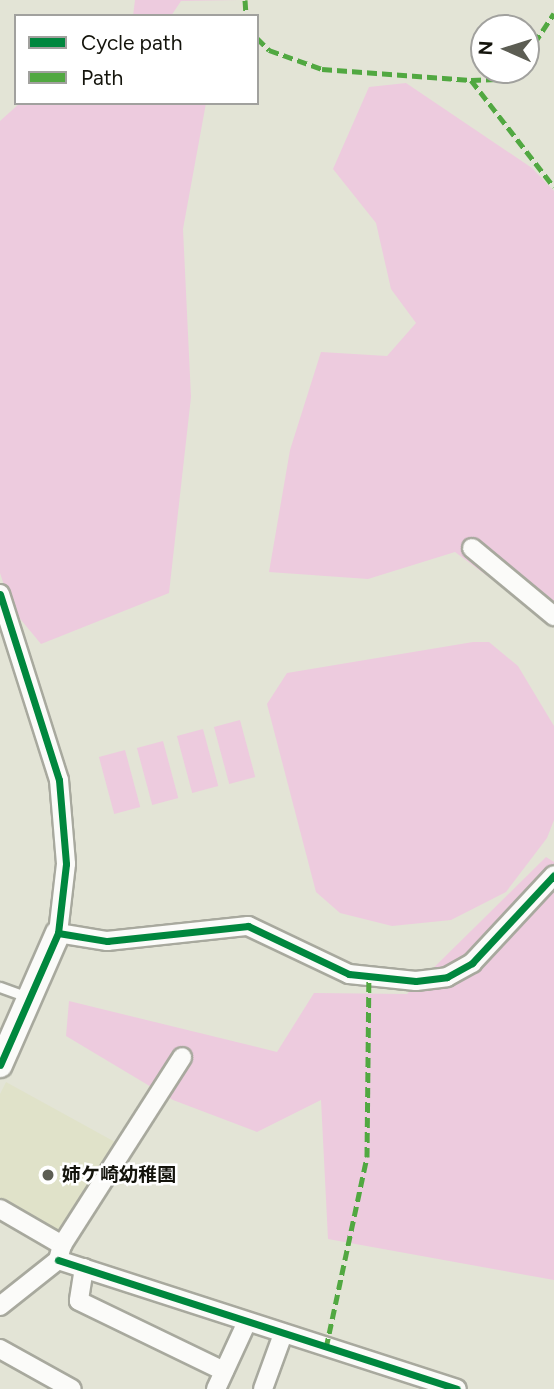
<!DOCTYPE html>
<meta charset="utf-8">
<style>
body{margin:0}
#map{position:relative;width:554px;height:1389px;overflow:hidden;background:#e3e4d6;font-family:Figtree,"Noto Sans JP",sans-serif}
div>[style]{position:absolute}
[style*='--x']{left:calc(var(--x)*1px);top:calc(var(--y)*1px);width:calc(var(--w)*1px);rotate:calc(var(--a)*1deg)}
.built>*{inset:0;background:#e0e2c9}
.green>*{inset:0;background:#edcbde;transform-origin:0 0}
.roads{filter:drop-shadow(2px 0 #a8a99e) drop-shadow(-2px 0 #a8a99e) drop-shadow(0 2px #a8a99e) drop-shadow(0 -2px #a8a99e)}
.lane>*{height:9px;margin:-4.5px;padding:0 4.5px;transform-origin:4.5px;border-radius:4.5px;background:#fbfbf9}
.street>*{height:18px;margin:-9px;padding:0 9px;transform-origin:9px;border-radius:9px;background:#fbfbf9}
.secondary>*{height:24px;margin:-12px;padding:0 12px;transform-origin:12px;border-radius:12px;background:#fbfbf9}
.quiet>*{height:5px;margin-top:-2.5px;transform-origin:0;background:repeating-linear-gradient(90deg,#51a841 0 10px,transparent 0 15px)}
.cycleway>*{height:7px;margin:-3.5px;padding:0 3.5px;transform-origin:3.5px;border-radius:3.5px;background:#00873e}
.dots>*{width:19px;height:19px;translate:-50% -50%;box-sizing:border-box;border:4px solid #fff;border-radius:50%}
span{translate:-50% -50%;white-space:nowrap;text-align:center;line-height:1.15;-webkit-text-stroke:5px #fff;paint-order:stroke}
.poi-label{font-size:19px;color:#14140c;font-weight:700}
.left{translate:0 -50%;text-align:left}
.legend{position:absolute;left:14px;top:14px;width:245px;height:91px;box-sizing:border-box;background:#fff;border:2px solid #a1a19e;margin:0;padding:9px 12px;list-style:none;font-size:21px;color:#14140c}
.legend li{display:flex;align-items:center;gap:14px;height:35px}
.legend b{width:35px;border:2px solid #a1a19e}
.north{position:absolute;left:470px;top:14px;width:70px;height:70px;box-sizing:border-box;background:#fff;border:2px solid #a1a19e;border-radius:50%;rotate:273deg;font-size:19px;font-weight:700;line-height:28px;text-align:center;color:#14140c}
.north::after{content:'';display:block;margin:auto;width:24px;height:32px;background:#5c5d53;clip-path:polygon(50% 0,100% 100%,50% 72%,0 100%)}
</style>
<div id="map">
<div class="built">
<i style="clip-path:polygon(6px 1082px,115px 1142px,61px 1240px,0 1207px,0 1094px)"></i>
</div>
<div class="green">
<i style="clip-path:polygon(135px 0,239px 0,181px 1px,171px 16px,133px 16px)"></i>
<i style="clip-path:polygon(406px 83px,532px 168px,554px 191px,554px 626px,455px 552px,368px 579px,269px 572px,290px 450px,321px 352px,387px 356px,416px 323px,391px 289px,376px 223px,333px 169px,369px 87px)"></i>
<i style="clip-path:polygon(20px 103px,206px 103px,183px 229px,191px 397px,169px 593px,41px 644px,12px 609px,0 573px,0 121px)"></i>
<i style="clip-path:polygon(473px 642px,489px 642px,518px 666px,554px 726px,554px 820px,547px 838px,506px 892px,451px 920px,392px 926px,340px 913px,316px 892px,267px 704px,287px 673px)"></i>
<i style="left:240px;top:720px;width:59px;height:27px;rotate:75deg"></i>
<i style="left:203px;top:729px;width:59px;height:27px;rotate:75deg"></i>
<i style="left:163px;top:741px;width:59px;height:27px;rotate:75deg"></i>
<i style="left:125px;top:750px;width:59px;height:27px;rotate:75deg"></i>
<i style="clip-path:polygon(546px 857px,554px 862px,554px 1280px,328px 1239px,321px 1100px,257px 1132px,173px 1100px,66px 1036px,69px 1001px,277px 1052px,314px 993px,407px 994px)"></i>
</div>
<div class="roads">
<div class="lane">
<i style="--x:0;--y:987;--w:30;--a:20"></i>
</div>
<div class="street">
<i style="--x:472;--y:548;--w:107;--a:39.7"></i>
<i style="--x:0;--y:594;--w:195;--a:72.4"></i>
<i style="--x:59;--y:780;--w:84;--a:85.2"></i>
<i style="--x:66;--y:864;--w:69;--a:96.6"></i>
<i style="--x:58;--y:933;--w:50;--a:9.3"></i>
<i style="--x:107;--y:941;--w:142;--a:-6.1"></i>
<i style="--x:248;--y:926;--w:112;--a:25.4"></i>
<i style="--x:349;--y:974;--w:67;--a:6"></i>
<i style="--x:416;--y:981;--w:31;--a:-7"></i>
<i style="--x:447;--y:977;--w:29;--a:-29"></i>
<i style="--x:472;--y:963;--w:120;--a:-47"></i>
<i style="--x:0;--y:1209;--w:72;--a:30.1"></i>
<i style="--x:58;--y:1260;--w:419;--a:17.9"></i>
<i style="--x:84;--y:1268;--w:33;--a:99"></i>
<i style="--x:79;--y:1301;--w:161;--a:25.8"></i>
<i style="--x:0;--y:1306;--w:74;--a:-38.4"></i>
<i style="--x:58;--y:1260;--w:16;--a:-75"></i>
<i style="--x:62;--y:1245;--w:223;--a:-57.4"></i>
<i style="--x:0;--y:1349;--w:82;--a:29.1"></i>
<i style="--x:216;--y:1389;--w:74;--a:-65.2"></i>
<i style="--x:263;--y:1389;--w:59;--a:-70"></i>
</div>
<div class="secondary">
<i style="--x:0;--y:1065;--w:144;--a:-66.3"></i>
</div>
</div>
<div class="quiet">
<i style="--x:245;--y:0;--w:16;--a:86"></i>
<i style="--x:257;--y:38;--w:17;--a:45"></i>
<i style="--x:269;--y:50;--w:56;--a:19.7"></i>
<i style="--x:322;--y:69;--w:149;--a:4.2"></i>
<i style="--x:471;--y:80;--w:27;--a:-2"></i>
<i style="--x:498;--y:79;--w:15;--a:-37"></i>
<i style="--x:526;--y:56;--w:51;--a:-56.9"></i>
<i style="--x:471;--y:80;--w:135;--a:52.2"></i>
<i style="--x:326;--y:1348;--w:195;--a:-77.9"></i>
<i style="--x:367;--y:1157;--w:178;--a:-89.4"></i>
</div>
<div class="cycleway">
<i style="--x:0;--y:594;--w:195;--a:72.4"></i>
<i style="--x:59;--y:780;--w:84;--a:85.2"></i>
<i style="--x:66;--y:864;--w:69;--a:96.6"></i>
<i style="--x:58;--y:933;--w:144;--a:113.7"></i>
<i style="--x:58;--y:933;--w:50;--a:9.3"></i>
<i style="--x:107;--y:941;--w:142;--a:-6.1"></i>
<i style="--x:248;--y:926;--w:112;--a:25.4"></i>
<i style="--x:349;--y:974;--w:67;--a:6"></i>
<i style="--x:416;--y:981;--w:31;--a:-7"></i>
<i style="--x:447;--y:977;--w:29;--a:-29"></i>
<i style="--x:472;--y:963;--w:120;--a:-47"></i>
<i style="--x:58;--y:1260;--w:419;--a:17.9"></i>
</div>
<div class="dots">
<i style="left:48px;top:1175px;background:#5c5d53"></i>
</div>
<div class="poi-label">
<span class="left" style="left:62px;top:1175px">姉ケ崎幼稚園</span>
</div>
<ul class="legend">
<li><b style="height:9px;background:#00873e"></b>Cycle path</li>
<li><b style="height:9px;background:#51a841"></b>Path</li>
</ul>
<div class="north">N</div>
</div>
